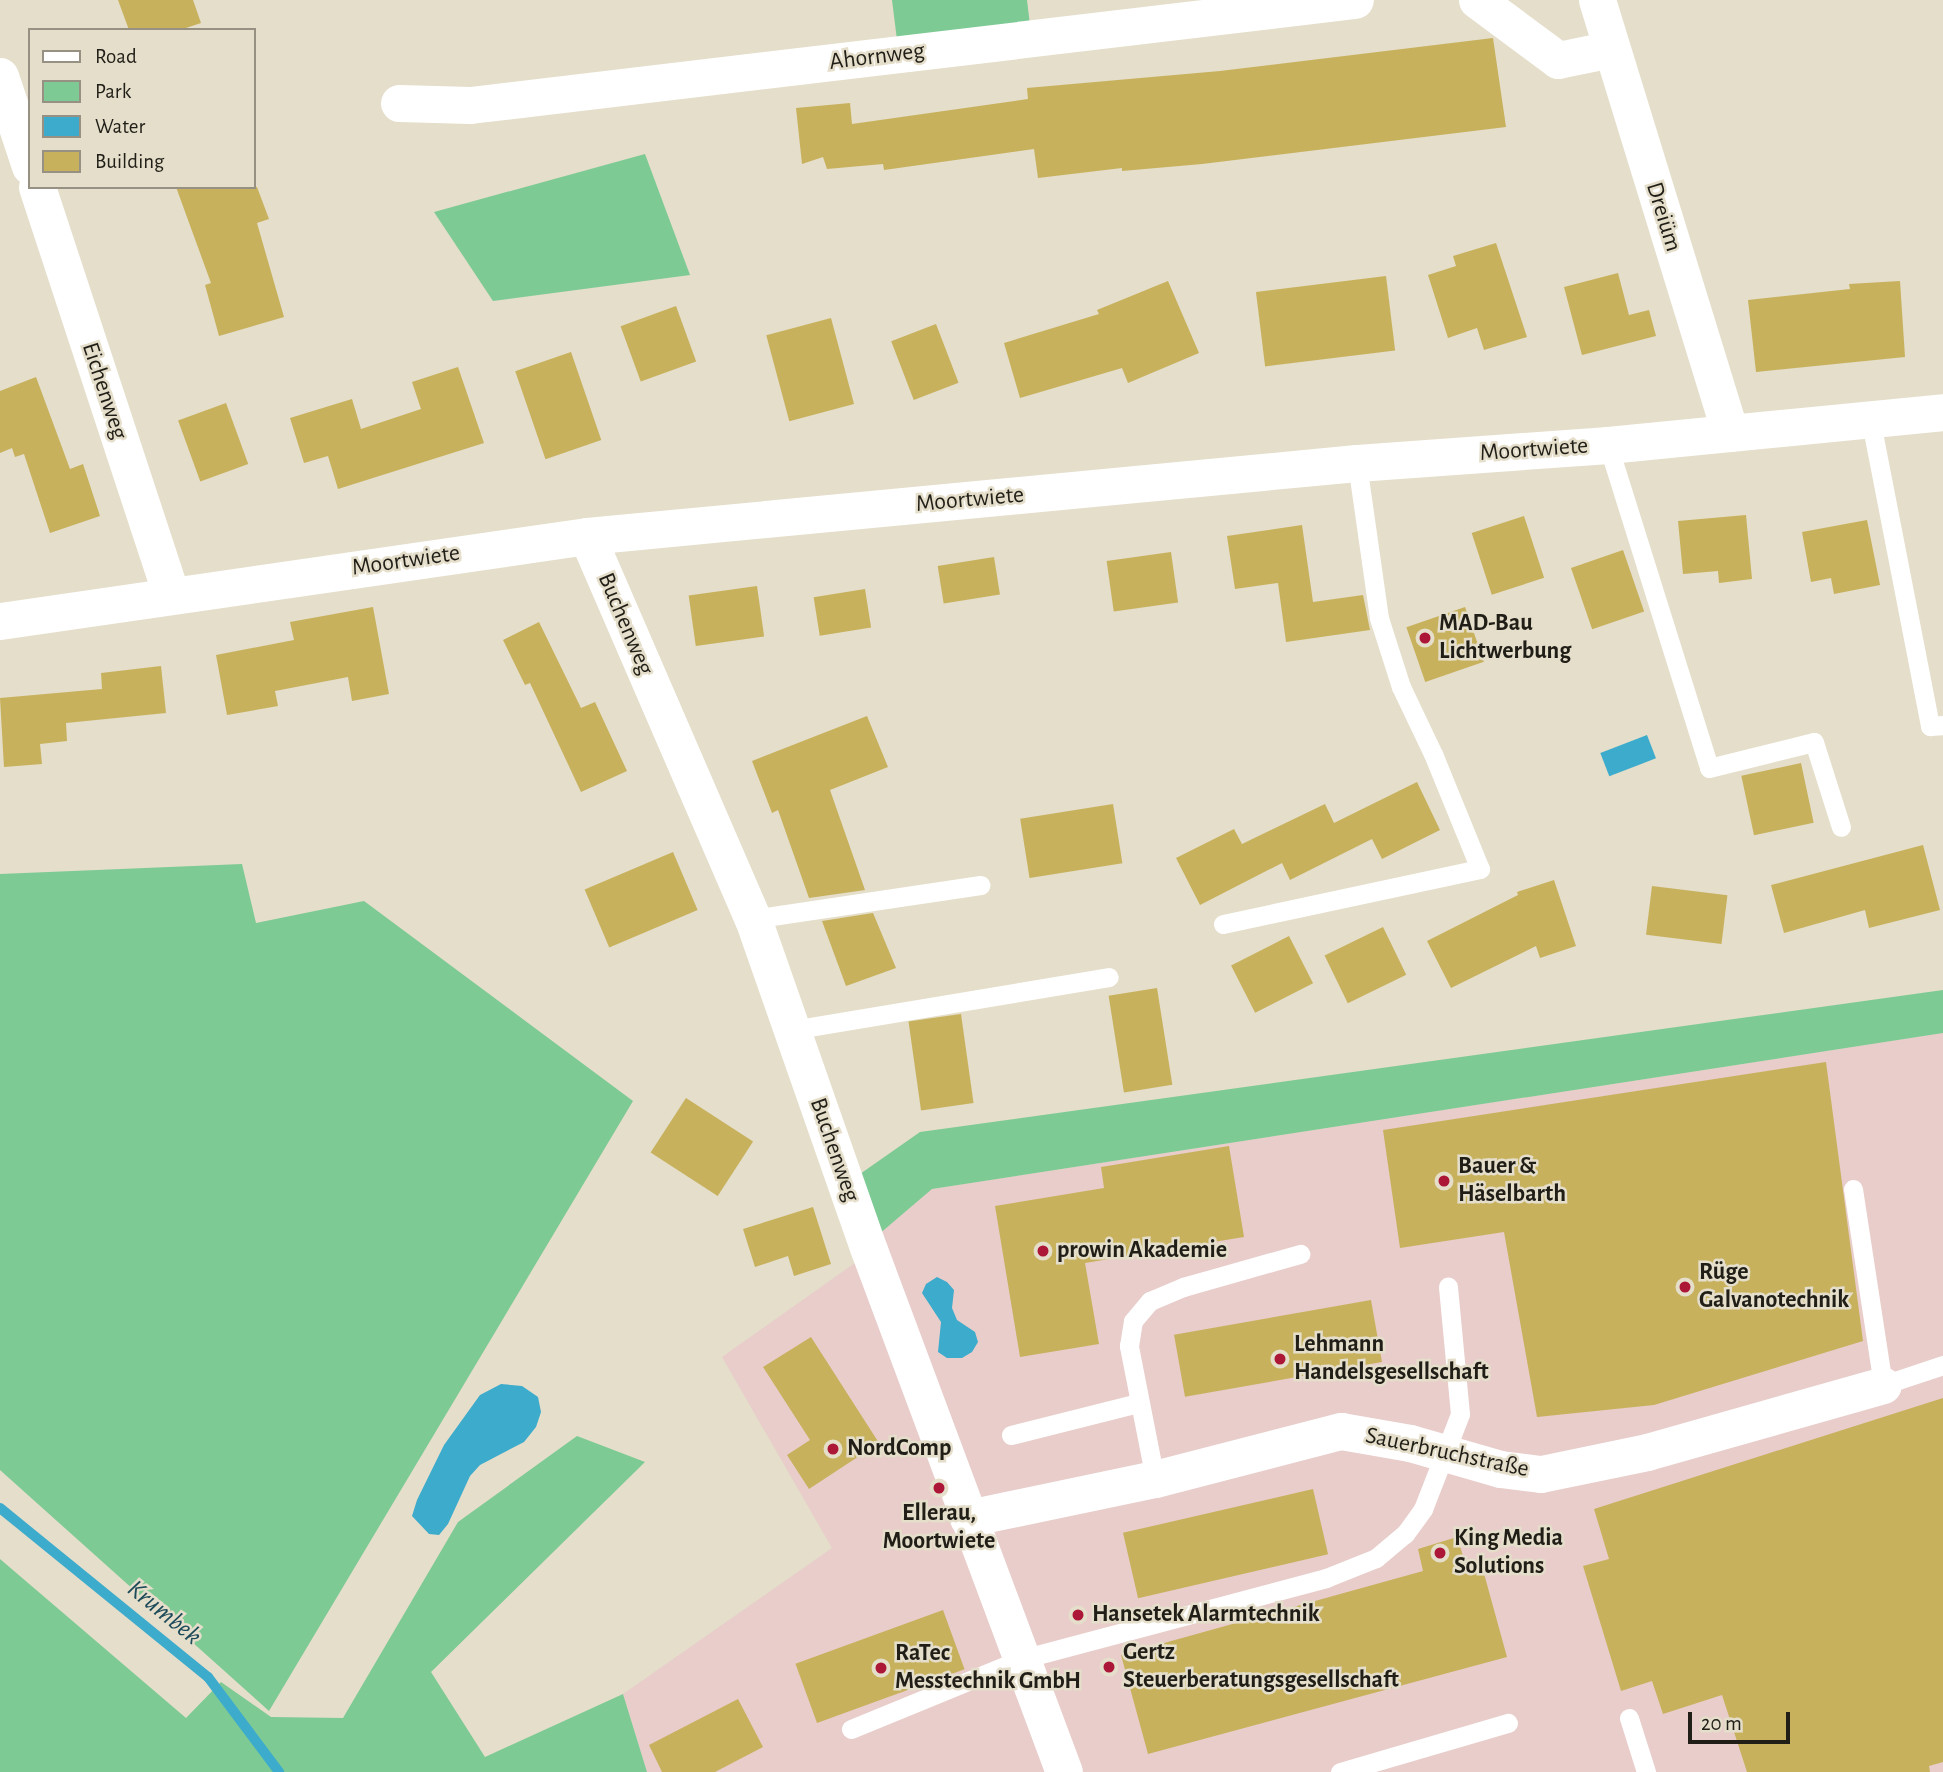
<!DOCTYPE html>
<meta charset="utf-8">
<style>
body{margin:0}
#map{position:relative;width:1943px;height:1772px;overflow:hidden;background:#e4deca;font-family:"Alegreya Sans",sans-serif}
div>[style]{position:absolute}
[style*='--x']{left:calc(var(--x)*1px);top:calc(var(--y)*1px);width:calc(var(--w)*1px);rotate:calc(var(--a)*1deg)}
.industrial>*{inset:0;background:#e8cdca}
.green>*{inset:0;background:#7eca94}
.water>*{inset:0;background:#3dabcc;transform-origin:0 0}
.stream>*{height:10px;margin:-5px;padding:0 5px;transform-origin:5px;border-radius:5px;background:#3dabcc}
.building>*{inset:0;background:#c8b15c;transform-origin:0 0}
.lane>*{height:19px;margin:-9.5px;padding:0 9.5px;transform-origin:9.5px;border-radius:9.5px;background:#fff}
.street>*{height:37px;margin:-18.5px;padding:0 18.5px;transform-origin:18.5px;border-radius:18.5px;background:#fff}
.dots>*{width:19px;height:19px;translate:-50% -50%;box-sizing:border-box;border:4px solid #e4deca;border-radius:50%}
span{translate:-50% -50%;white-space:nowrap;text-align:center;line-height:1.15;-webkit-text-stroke:5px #e4deca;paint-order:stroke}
.street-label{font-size:24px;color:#201e17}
.poi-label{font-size:24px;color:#201e17;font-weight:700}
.left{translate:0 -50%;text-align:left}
.water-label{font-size:26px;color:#1d4b59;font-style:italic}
.legend{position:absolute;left:28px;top:28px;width:228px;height:161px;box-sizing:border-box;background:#e4deca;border:2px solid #969182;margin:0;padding:9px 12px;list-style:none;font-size:21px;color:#201e17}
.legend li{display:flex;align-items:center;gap:14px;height:35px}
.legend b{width:35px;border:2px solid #969182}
.scale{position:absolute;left:1688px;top:1712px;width:102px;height:32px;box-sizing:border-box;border:4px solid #201e17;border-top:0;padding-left:9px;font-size:21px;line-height:24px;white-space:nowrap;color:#201e17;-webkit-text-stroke:5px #e4deca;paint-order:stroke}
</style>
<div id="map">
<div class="industrial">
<i style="clip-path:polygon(1943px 1033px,1943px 1772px,647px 1772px,623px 1694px,832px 1548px,722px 1357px,859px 1260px,871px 1241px,932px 1189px)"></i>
</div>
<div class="green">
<i style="clip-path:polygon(892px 0,1027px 0,1030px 25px,897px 40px)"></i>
<i style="clip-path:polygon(645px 154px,690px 275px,493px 301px,434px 212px)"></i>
<i style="clip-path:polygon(242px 864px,256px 923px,364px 901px,633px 1101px,269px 1711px,0 1470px,0 874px)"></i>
<i style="clip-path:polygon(1943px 990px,1943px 1033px,932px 1189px,871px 1241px,850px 1181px,920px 1132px)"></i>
<i style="clip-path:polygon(577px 1436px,645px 1462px,431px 1672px,485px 1757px,623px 1694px,647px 1772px,0 1772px,0 1559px,186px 1718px,221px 1682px,271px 1717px,343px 1718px,458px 1522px)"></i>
</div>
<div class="water">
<i style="left:1647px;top:735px;width:25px;height:50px;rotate:69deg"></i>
<i style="clip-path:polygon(937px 1277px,947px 1282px,954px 1290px,952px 1308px,957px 1320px,975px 1332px,978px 1342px,972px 1352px,962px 1358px,947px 1358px,938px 1352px,941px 1322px,922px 1293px,926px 1284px)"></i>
<i style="clip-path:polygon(501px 1384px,522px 1386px,538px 1397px,541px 1412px,536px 1427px,524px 1442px,480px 1465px,470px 1476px,448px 1524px,439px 1535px,429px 1534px,412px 1516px,417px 1500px,444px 1445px,480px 1395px)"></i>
</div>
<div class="stream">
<i style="--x:0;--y:1508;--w:268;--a:39.1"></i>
<i style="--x:208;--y:1677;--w:119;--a:53.2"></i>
</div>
<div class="building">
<i style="clip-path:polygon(118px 0,193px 0,201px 23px,180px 30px,129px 30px)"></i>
<i style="clip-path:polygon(1493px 38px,1506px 127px,1202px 164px,1122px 171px,1122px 168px,1038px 178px,1034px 149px,884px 170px,883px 164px,827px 169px,823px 157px,802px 164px,796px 108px,850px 103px,852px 124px,1028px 99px,1027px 88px,1220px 71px)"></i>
<i style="clip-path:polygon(176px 187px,257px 187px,269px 219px,257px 223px,284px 317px,219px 336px,205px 285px,211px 283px)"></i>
<i style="clip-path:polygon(1496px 243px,1527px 337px,1484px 350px,1477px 328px,1448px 338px,1428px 275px,1456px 266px,1453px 256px)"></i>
<i style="clip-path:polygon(1618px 273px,1629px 315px,1649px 310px,1656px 336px,1582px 355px,1564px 287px)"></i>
<i style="left:1386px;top:276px;width:75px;height:131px;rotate:83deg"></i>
<i style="clip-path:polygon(1168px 281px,1199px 353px,1128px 383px,1122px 368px,1020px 398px,1004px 343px,1099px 314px,1097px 310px)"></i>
<i style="clip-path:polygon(1900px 281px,1905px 357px,1756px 372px,1748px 300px,1850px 289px,1849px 284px)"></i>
<i style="left:676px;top:306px;width:59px;height:59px;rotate:70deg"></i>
<i style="left:831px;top:318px;width:89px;height:67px;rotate:75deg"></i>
<i style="left:936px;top:324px;width:63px;height:48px;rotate:69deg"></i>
<i style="left:571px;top:352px;width:93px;height:59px;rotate:71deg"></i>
<i style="clip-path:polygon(458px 367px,484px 443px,338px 489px,328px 456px,304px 463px,290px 418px,352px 399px,361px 429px,421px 409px,412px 382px)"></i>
<i style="clip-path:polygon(36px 377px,70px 469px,83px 464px,100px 516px,50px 533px,24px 454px,15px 457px,12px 448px,0 453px,0 391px)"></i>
<i style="left:226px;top:403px;width:65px;height:51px;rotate:70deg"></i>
<i style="clip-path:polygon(1746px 515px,1752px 579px,1719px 583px,1718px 571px,1683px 574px,1678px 521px)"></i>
<i style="left:1524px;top:516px;width:65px;height:55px;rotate:72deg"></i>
<i style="clip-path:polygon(1867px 520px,1880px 585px,1834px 594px,1831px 578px,1811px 582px,1802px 532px)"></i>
<i style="clip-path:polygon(1302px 525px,1313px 602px,1363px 595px,1370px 630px,1286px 642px,1278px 583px,1235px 589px,1227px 536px)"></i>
<i style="left:1623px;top:550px;width:65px;height:55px;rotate:71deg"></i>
<i style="left:1171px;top:552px;width:51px;height:65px;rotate:82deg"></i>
<i style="left:994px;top:557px;width:38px;height:57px;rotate:81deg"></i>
<i style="left:757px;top:586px;width:51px;height:69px;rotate:82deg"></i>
<i style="left:865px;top:589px;width:39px;height:52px;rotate:81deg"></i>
<i style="clip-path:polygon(373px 607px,389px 694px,352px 701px,348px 677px,275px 691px,278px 706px,227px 715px,216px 655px,294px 640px,290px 622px)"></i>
<i style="left:1465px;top:607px;width:58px;height:62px;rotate:71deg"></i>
<i style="clip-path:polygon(539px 622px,581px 708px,595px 702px,627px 771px,581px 792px,530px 683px,525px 685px,503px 640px)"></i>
<i style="clip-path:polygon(161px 666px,166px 713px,66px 723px,67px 741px,40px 744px,42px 764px,4px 767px,0 698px,102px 689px,101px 673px)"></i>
<i style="clip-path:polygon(867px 716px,888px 767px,830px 790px,865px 890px,809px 898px,778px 810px,772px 813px,752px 761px)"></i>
<i style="left:1801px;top:763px;width:61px;height:61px;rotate:78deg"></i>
<i style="clip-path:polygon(1417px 782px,1440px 830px,1382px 859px,1372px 839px,1290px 880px,1282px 863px,1200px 905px,1176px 858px,1234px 829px,1242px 844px,1325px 804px,1334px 823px)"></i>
<i style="left:1113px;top:804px;width:60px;height:94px;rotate:81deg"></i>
<i style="clip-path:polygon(1923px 845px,1940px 910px,1869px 928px,1865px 910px,1784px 933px,1771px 885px)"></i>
<i style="left:673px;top:852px;width:63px;height:96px;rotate:67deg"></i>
<i style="clip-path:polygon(1554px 880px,1576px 946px,1540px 958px,1536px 946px,1451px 988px,1427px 941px,1518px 895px,1517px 892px)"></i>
<i style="left:1652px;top:886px;width:76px;height:49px;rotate:7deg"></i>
<i style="clip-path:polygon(873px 913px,896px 968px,846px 986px,822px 921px)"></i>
<i style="left:1383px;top:927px;width:53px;height:65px;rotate:64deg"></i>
<i style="left:1289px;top:936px;width:53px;height:65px;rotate:63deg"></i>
<i style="left:1157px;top:988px;width:98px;height:49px;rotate:81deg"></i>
<i style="left:961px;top:1014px;width:90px;height:53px;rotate:82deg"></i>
<i style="clip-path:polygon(1826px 1062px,1863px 1341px,1654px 1405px,1537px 1417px,1504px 1232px,1400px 1248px,1383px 1130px)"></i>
<i style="left:686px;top:1098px;width:80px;height:65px;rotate:33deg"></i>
<i style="clip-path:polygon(1229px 1146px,1244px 1237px,1085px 1263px,1099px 1344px,1020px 1357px,995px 1206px,1104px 1188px,1101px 1167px)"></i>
<i style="clip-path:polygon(813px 1207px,831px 1264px,794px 1276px,788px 1256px,755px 1267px,743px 1229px)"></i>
<i style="left:1371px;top:1300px;width:63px;height:200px;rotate:80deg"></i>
<i style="clip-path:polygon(811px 1337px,879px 1443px,809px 1489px,787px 1455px,810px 1440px,763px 1367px)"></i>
<i style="clip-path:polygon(1943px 1398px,1943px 1762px,1929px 1766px,1930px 1772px,1747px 1772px,1722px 1695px,1663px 1714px,1652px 1681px,1621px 1691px,1583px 1566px,1609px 1559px,1594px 1509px)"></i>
<i style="left:1313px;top:1489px;width:67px;height:195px;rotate:77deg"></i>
<i style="clip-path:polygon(1457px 1537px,1465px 1562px,1480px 1559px,1507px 1657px,1148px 1754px,1121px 1655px,1423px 1571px,1418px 1549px)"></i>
<i style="left:943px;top:1610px;width:63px;height:157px;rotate:70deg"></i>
<i style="clip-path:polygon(738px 1699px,763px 1747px,715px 1772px,662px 1772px,649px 1745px)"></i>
</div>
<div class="lane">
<i style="--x:1870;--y:417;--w:315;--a:79"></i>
<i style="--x:1930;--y:726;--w:13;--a:-4"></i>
<i style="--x:1608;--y:445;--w:338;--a:72.6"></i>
<i style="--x:1709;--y:768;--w:108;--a:-13.9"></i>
<i style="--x:1814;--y:742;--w:89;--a:72.4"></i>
<i style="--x:753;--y:919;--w:230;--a:-8.5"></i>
<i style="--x:1223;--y:924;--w:263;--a:-12.1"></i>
<i style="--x:1480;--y:869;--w:124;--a:-112.2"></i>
<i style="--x:1433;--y:754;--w:74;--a:-115.5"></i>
<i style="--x:1401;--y:687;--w:72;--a:-107.7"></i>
<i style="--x:1379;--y:618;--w:157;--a:-98.1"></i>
<i style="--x:792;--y:1030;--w:321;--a:-9.5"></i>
<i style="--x:1853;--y:1189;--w:198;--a:81.3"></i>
<i style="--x:1883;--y:1385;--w:63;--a:-18.4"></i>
<i style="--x:1011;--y:1435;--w:131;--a:-14.1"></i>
<i style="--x:1155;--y:1479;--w:136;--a:-101.1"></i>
<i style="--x:1129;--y:1346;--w:25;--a:-81"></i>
<i style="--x:1133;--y:1321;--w:26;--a:-50"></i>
<i style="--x:1150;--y:1301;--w:36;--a:-23"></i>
<i style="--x:1183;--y:1287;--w:122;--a:-15.8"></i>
<i style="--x:1629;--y:1718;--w:57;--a:72.5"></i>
<i style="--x:851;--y:1729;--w:185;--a:-22.3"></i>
<i style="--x:1022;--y:1659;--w:315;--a:-14.9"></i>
<i style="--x:1326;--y:1578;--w:54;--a:-21.8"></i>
<i style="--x:1376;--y:1558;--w:38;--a:-40"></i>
<i style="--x:1405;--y:1534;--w:31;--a:-54"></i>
<i style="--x:1423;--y:1509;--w:102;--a:-68.7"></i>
<i style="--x:1460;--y:1414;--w:128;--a:-95.4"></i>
<i style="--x:1340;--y:1772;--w:175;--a:-16.3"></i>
</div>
<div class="street">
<i style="--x:1477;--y:0;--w:101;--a:36.5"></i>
<i style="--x:1558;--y:60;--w:54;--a:-11.7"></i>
<i style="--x:1597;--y:0;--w:453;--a:72.9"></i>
<i style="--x:0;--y:76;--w:95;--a:71.6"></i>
<i style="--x:399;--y:103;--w:71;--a:1.6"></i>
<i style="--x:470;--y:105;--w:891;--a:-6.77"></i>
<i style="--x:37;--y:187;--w:428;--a:71.8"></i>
<i style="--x:587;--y:536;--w:417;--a:66.6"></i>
<i style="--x:753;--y:919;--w:351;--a:70.7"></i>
<i style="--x:869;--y:1250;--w:557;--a:69.52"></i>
<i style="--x:0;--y:621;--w:593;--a:-8.24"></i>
<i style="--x:587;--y:536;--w:773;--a:-5.42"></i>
<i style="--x:1357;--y:463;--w:252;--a:-4.1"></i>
<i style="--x:1608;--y:445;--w:337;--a:-5.6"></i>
<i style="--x:968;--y:1518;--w:191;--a:-11.8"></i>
<i style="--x:1155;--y:1479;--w:192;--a:-14.5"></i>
<i style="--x:1341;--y:1431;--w:70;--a:9.9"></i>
<i style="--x:1410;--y:1443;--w:94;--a:16.1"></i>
<i style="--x:1500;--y:1469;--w:41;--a:7"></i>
<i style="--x:1541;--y:1474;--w:108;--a:-11.7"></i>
<i style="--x:1647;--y:1452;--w:245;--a:-15.8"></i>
</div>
<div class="dots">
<i style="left:1425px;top:638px;background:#ac1637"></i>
<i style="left:1444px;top:1181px;background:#ac1637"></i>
<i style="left:1043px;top:1251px;background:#ac1637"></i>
<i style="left:1685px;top:1287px;background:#ac1637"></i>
<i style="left:1280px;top:1359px;background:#ac1637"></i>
<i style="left:833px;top:1449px;background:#ac1637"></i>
<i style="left:939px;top:1488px;background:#ac1637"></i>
<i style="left:1440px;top:1553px;background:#ac1637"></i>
<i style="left:1078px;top:1615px;background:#ac1637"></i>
<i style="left:1109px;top:1667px;background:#ac1637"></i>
<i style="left:881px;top:1668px;background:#ac1637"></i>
</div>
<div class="street-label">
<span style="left:877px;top:57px;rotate:-7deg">Ahornweg</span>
<span style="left:1663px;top:217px;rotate:73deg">Dreiüm</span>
<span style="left:104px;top:391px;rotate:72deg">Eichenweg</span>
<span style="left:1534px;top:450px;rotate:-4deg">Moortwiete</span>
<span style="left:970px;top:500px;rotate:-5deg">Moortwiete</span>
<span style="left:406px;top:561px;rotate:-8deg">Moortwiete</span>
<span style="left:625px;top:624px;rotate:67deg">Buchenweg</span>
<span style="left:834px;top:1150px;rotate:71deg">Buchenweg</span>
<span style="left:1447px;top:1453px;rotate:12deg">Sauerbruchstraße</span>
</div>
<div class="poi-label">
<span class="left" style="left:1439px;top:638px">MAD-Bau<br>Lichtwerbung</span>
<span class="left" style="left:1458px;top:1181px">Bauer &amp;<br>Häselbarth</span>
<span class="left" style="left:1057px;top:1251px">prowin Akademie</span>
<span class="left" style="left:1699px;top:1287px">Rüge<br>Galvanotechnik</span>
<span class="left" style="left:1294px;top:1359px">Lehmann<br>Handelsgesellschaft</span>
<span class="left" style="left:847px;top:1449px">NordComp</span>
<span style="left:939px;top:1528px">Ellerau,<br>Moortwiete</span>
<span class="left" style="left:1454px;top:1553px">King Media<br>Solutions</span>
<span class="left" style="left:1092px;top:1615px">Hansetek Alarmtechnik</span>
<span class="left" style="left:1123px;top:1667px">Gertz<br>Steuerberatungsgesellschaft</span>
<span class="left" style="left:895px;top:1668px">RaTec<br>Messtechnik GmbH</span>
</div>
<div class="water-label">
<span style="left:164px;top:1613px;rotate:39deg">Krumbek</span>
</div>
<ul class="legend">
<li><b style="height:9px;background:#fff"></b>Road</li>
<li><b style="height:19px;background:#7eca94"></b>Park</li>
<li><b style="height:19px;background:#3dabcc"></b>Water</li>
<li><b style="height:19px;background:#c8b15c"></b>Building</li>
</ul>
<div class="scale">20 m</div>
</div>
